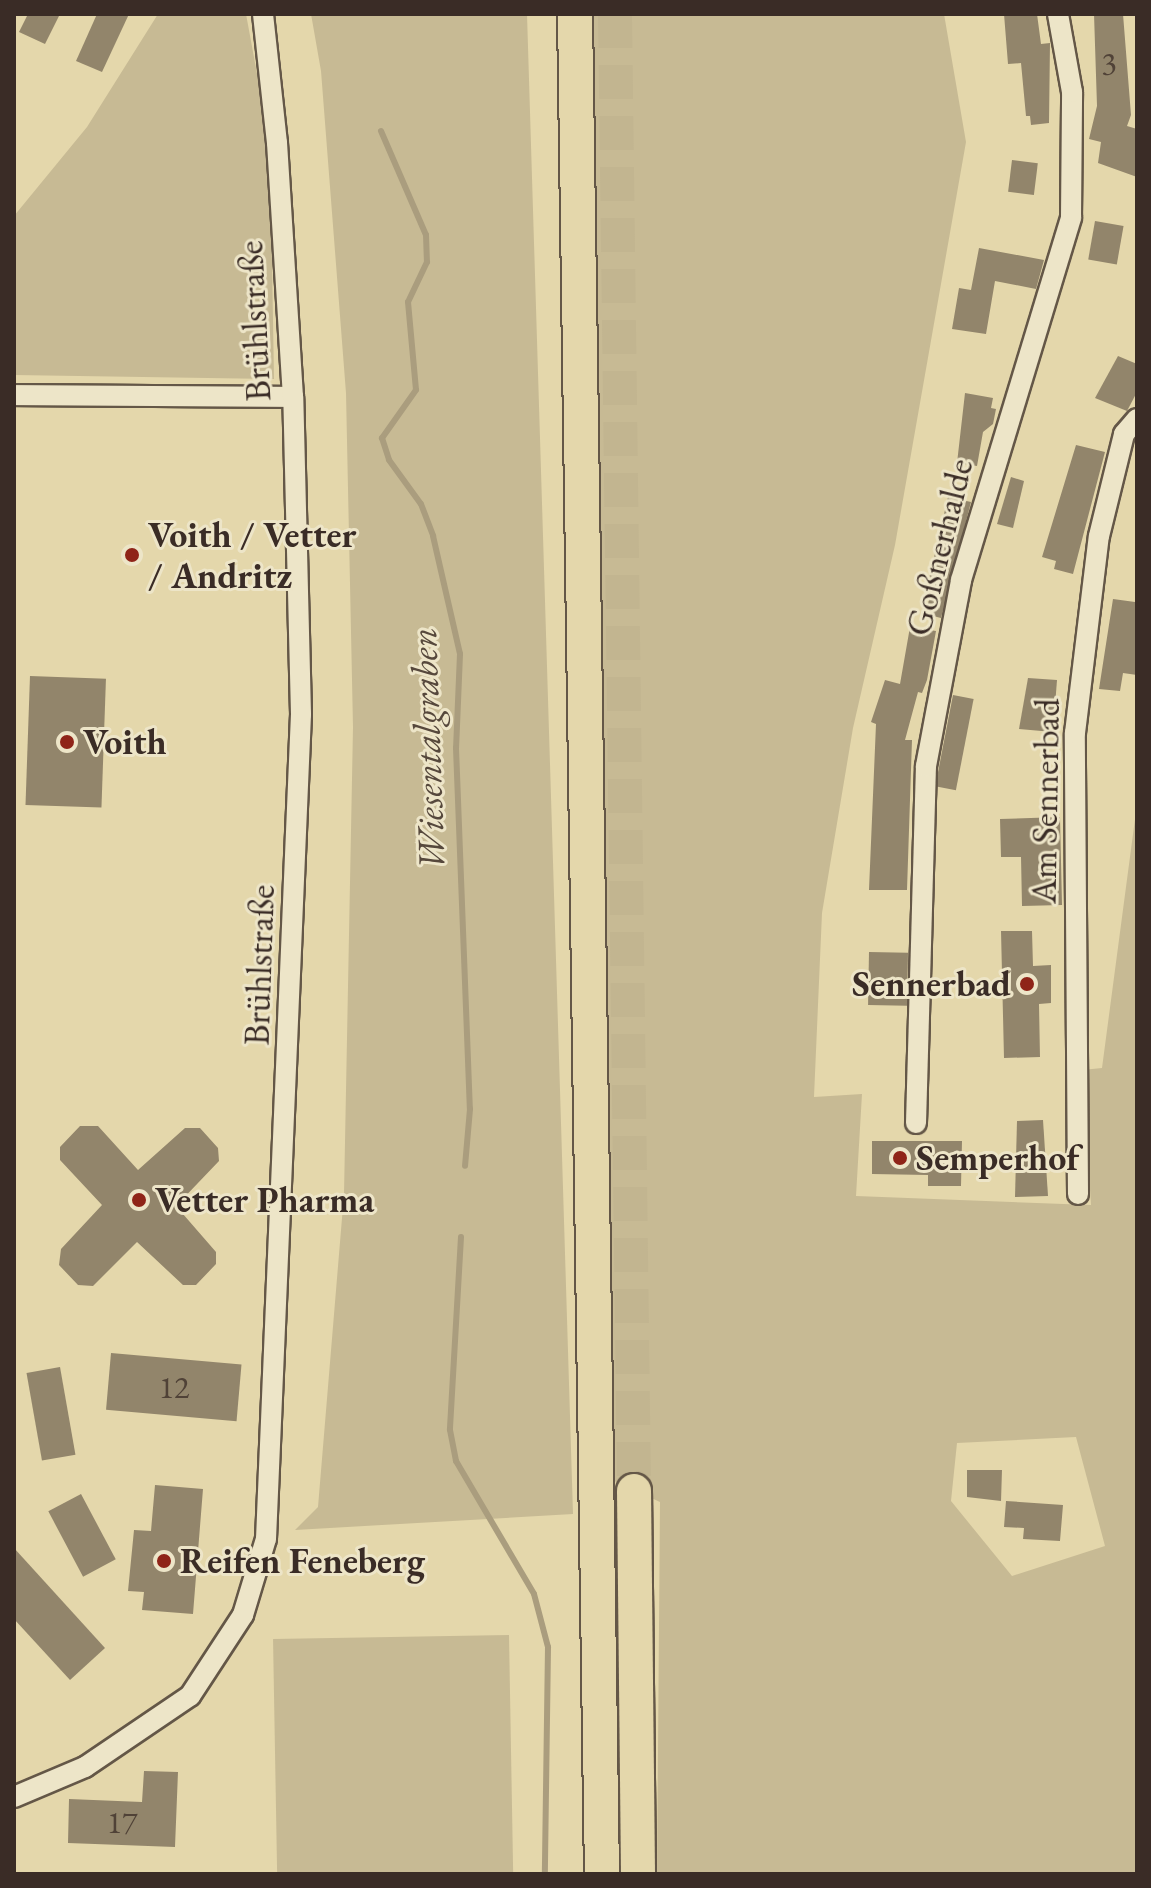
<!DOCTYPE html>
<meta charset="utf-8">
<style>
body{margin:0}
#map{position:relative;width:1151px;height:1888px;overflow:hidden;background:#e4d7ab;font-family:"EB Garamond",serif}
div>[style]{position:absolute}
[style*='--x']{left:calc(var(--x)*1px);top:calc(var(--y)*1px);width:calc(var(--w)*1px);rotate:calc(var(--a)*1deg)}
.green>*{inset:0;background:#c7ba94;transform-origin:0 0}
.stream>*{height:6px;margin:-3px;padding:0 3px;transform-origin:3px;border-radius:3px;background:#aa9d7e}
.building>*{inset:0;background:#92856b;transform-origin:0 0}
.trunk-tunnel>*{height:34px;margin-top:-17px;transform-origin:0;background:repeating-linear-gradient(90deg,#c2b590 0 34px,transparent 0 51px)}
.roads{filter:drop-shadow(2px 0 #645747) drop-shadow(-2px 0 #645747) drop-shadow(0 2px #645747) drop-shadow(0 -2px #645747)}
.minor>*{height:20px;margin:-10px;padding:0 10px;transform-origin:10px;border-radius:10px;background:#ede5c8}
.trunk>*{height:34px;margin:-17px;padding:0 17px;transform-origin:17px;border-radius:17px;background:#e4d7ab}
.dots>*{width:22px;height:22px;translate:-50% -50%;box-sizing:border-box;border:4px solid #ede5c8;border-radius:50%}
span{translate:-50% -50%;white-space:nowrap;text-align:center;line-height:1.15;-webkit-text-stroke:6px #ede5c8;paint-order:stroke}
.number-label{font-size:32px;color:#504237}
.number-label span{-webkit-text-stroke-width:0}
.street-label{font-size:36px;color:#3a2c26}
.poi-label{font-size:36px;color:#3a2c26;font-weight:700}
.left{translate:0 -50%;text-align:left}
.right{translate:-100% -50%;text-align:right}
.water-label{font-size:38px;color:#56483c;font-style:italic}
.frame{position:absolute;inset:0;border:16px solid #3a2c26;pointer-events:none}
</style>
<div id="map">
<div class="green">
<i style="clip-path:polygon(158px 14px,246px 14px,270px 144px,274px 379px,14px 375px,14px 216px,87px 127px)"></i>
<i style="clip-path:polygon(311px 14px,527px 14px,573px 1514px,295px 1530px,318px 1507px,344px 1194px,353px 727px,346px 393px,321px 71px)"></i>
<i style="clip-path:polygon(evenodd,592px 14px,944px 14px,966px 142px,895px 545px,853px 728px,822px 913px,814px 1097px,862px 1094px,856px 1196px,1091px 1205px,1082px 1070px,1102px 1068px,1137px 804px,1137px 1874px,657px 1874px,660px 1502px,612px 1480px,592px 14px,1076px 1437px,1105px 1546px,1012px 1576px,951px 1501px,957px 1443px,1076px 1437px)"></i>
<i style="left:509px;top:1635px;width:239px;height:236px;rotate:89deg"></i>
</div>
<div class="stream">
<i style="--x:381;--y:131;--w:113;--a:66.6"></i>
<i style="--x:426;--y:235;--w:27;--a:88"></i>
<i style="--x:427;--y:262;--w:44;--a:115.4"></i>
<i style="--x:408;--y:302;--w:88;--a:84.8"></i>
<i style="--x:416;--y:390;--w:59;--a:125.3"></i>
<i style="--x:382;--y:438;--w:23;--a:72"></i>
<i style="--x:389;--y:460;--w:54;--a:54"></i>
<i style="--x:421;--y:504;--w:34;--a:69"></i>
<i style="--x:433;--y:536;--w:121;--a:77.1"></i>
<i style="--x:460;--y:654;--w:94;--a:92.4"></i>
<i style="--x:456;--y:748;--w:361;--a:87.8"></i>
<i style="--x:470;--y:1109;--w:57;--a:95"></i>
<i style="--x:461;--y:1237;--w:193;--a:93.3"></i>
<i style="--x:450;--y:1430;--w:32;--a:79"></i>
<i style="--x:456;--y:1461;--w:154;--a:59.6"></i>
<i style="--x:534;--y:1594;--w:55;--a:75.2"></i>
<i style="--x:548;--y:1647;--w:227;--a:90.8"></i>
</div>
<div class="building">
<i style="clip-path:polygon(28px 14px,60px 14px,45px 44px,19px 32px)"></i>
<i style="clip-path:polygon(97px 14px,129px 14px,102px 72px,76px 61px)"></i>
<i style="clip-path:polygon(1004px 14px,1037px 14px,1041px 44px,1050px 43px,1049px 123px,1031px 125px,1030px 116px,1026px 116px,1021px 63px,1008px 64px)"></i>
<i style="clip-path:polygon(1094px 14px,1123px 14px,1131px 115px,1127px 126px,1137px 129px,1137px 177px,1098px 163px,1101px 142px,1089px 139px,1097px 106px)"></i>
<i style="left:1012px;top:160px;width:26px;height:32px;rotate:7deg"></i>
<i style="left:1095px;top:221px;width:29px;height:39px;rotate:10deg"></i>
<i style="clip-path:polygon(979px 248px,1044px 260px,1036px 289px,995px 281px,986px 334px,952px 329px,959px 288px,971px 290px)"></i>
<i style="clip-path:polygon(1118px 356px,1137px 364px,1137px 392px,1127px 411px,1095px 398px)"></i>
<i style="clip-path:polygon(965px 393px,993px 398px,991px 408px,996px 409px,993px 424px,983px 432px,977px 466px,957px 463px)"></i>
<i style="clip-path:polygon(1076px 445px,1105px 452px,1073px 574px,1054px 569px,1056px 561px,1042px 557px)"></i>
<i style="clip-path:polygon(1011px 477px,1024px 481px,1013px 528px,997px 524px)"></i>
<i style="clip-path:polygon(948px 497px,971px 502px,941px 618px,925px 614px,931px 593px,926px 592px)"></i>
<i style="clip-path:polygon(1113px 599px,1135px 602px,1137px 612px,1137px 675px,1123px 673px,1120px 691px,1099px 689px)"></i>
<i style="clip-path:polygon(910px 627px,936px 631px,927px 680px,922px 693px,918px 692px,905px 740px,912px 740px,907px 890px,869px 890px,876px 724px,871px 722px,885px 680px,900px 684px)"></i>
<i style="left:30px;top:676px;width:76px;height:129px;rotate:2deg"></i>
<i style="clip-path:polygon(1028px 678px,1057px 680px,1053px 732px,1019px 729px)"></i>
<i style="left:953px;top:695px;width:21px;height:93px;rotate:11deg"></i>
<i style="clip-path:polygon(1060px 817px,1062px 905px,1022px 906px,1021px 857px,1001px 857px,1000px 819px)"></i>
<i style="clip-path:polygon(1001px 931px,1032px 931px,1033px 966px,1051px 965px,1051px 1003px,1039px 1004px,1040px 1057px,1004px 1058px)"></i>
<i style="left:869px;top:952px;width:39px;height:53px;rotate:1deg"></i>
<i style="clip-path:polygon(1043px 1120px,1048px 1196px,1015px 1197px,1017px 1121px)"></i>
<i style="clip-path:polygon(80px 1126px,98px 1126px,138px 1170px,185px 1128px,200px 1128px,218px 1148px,219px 1161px,176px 1206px,216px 1252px,216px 1264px,196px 1285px,183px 1285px,137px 1242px,93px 1286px,78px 1285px,59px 1265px,61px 1249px,102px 1205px,60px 1160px,60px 1147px)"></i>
<i style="clip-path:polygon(872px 1141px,962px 1141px,961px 1186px,928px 1186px,928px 1175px,872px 1174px)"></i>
<i style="left:111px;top:1353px;width:131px;height:57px;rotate:5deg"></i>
<i style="left:60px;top:1367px;width:89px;height:34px;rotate:80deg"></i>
<i style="clip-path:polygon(967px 1470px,1002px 1470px,1001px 1501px,967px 1497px)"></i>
<i style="clip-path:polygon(155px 1485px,203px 1489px,193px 1614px,142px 1610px,144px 1592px,128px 1591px,134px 1530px,151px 1531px)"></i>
<i style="left:81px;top:1494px;width:74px;height:37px;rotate:62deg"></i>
<i style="clip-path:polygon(1006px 1501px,1063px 1505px,1060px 1541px,1023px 1539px,1024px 1528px,1004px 1527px)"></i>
<i style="clip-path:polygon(14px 1548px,105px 1648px,70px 1680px,14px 1619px)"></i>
<i style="clip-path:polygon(144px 1771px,178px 1772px,175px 1847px,68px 1843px,69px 1799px,142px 1802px)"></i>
</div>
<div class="trunk-tunnel">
<i style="--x:615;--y:14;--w:1477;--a:89.26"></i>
</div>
<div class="roads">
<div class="minor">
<i style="--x:14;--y:395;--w:279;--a:0.4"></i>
<i style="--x:916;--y:1123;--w:357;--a:-88.4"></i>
<i style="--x:926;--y:766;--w:189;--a:-79.3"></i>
<i style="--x:961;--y:580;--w:379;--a:-73.1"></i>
<i style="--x:1071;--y:217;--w:125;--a:-89.5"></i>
<i style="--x:1072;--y:92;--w:79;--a:-100.2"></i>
<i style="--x:1078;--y:1194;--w:461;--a:-90.4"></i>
<i style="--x:1075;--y:733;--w:198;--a:-83.1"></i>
<i style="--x:1099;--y:536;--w:105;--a:-76.2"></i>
<i style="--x:1124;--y:434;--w:20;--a:-49"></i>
<i style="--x:14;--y:1797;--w:77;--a:-22.9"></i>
<i style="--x:85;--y:1767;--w:127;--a:-34.1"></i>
<i style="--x:190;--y:1696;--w:97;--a:-56.8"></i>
<i style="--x:243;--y:1615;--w:79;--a:-73.2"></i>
<i style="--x:266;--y:1539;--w:826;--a:-87.57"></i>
<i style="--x:301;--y:714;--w:317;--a:-91.4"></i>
<i style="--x:293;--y:397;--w:255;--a:-93.6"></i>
<i style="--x:277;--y:143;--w:130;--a:-96.2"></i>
</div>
<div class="trunk">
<i style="--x:575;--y:14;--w:1860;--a:89.17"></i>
<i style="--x:634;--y:1491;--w:383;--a:89.4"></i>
</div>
</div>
<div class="dots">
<i style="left:132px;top:555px;background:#8f2418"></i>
<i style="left:67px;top:742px;background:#8f2418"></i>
<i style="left:1027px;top:984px;background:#8f2418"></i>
<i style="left:900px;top:1158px;background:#8f2418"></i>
<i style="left:139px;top:1200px;background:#8f2418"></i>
<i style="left:164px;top:1561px;background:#8f2418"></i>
</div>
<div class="number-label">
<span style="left:1109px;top:63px">3</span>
<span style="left:174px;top:1387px">12</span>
<span style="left:122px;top:1822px">17</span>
</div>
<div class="street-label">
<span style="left:254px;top:321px;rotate:-93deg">Brühlstraße</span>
<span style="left:939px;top:547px;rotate:-76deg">Goßnerhalde</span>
<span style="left:1045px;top:801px;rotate:-89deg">Am Sennerbad</span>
<span style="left:259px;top:965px;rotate:-88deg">Brühlstraße</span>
</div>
<div class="poi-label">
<span class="left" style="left:148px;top:555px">Voith / Vetter<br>/ Andritz</span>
<span class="left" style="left:83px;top:742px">Voith</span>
<span class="right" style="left:1011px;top:984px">Sennerbad</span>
<span class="left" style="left:916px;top:1158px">Semperhof</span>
<span class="left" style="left:155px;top:1200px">Vetter Pharma</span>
<span class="left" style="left:180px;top:1561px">Reifen Feneberg</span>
</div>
<div class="water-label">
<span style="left:427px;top:749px;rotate:-92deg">Wiesentalgraben</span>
</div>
<div class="frame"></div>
</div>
